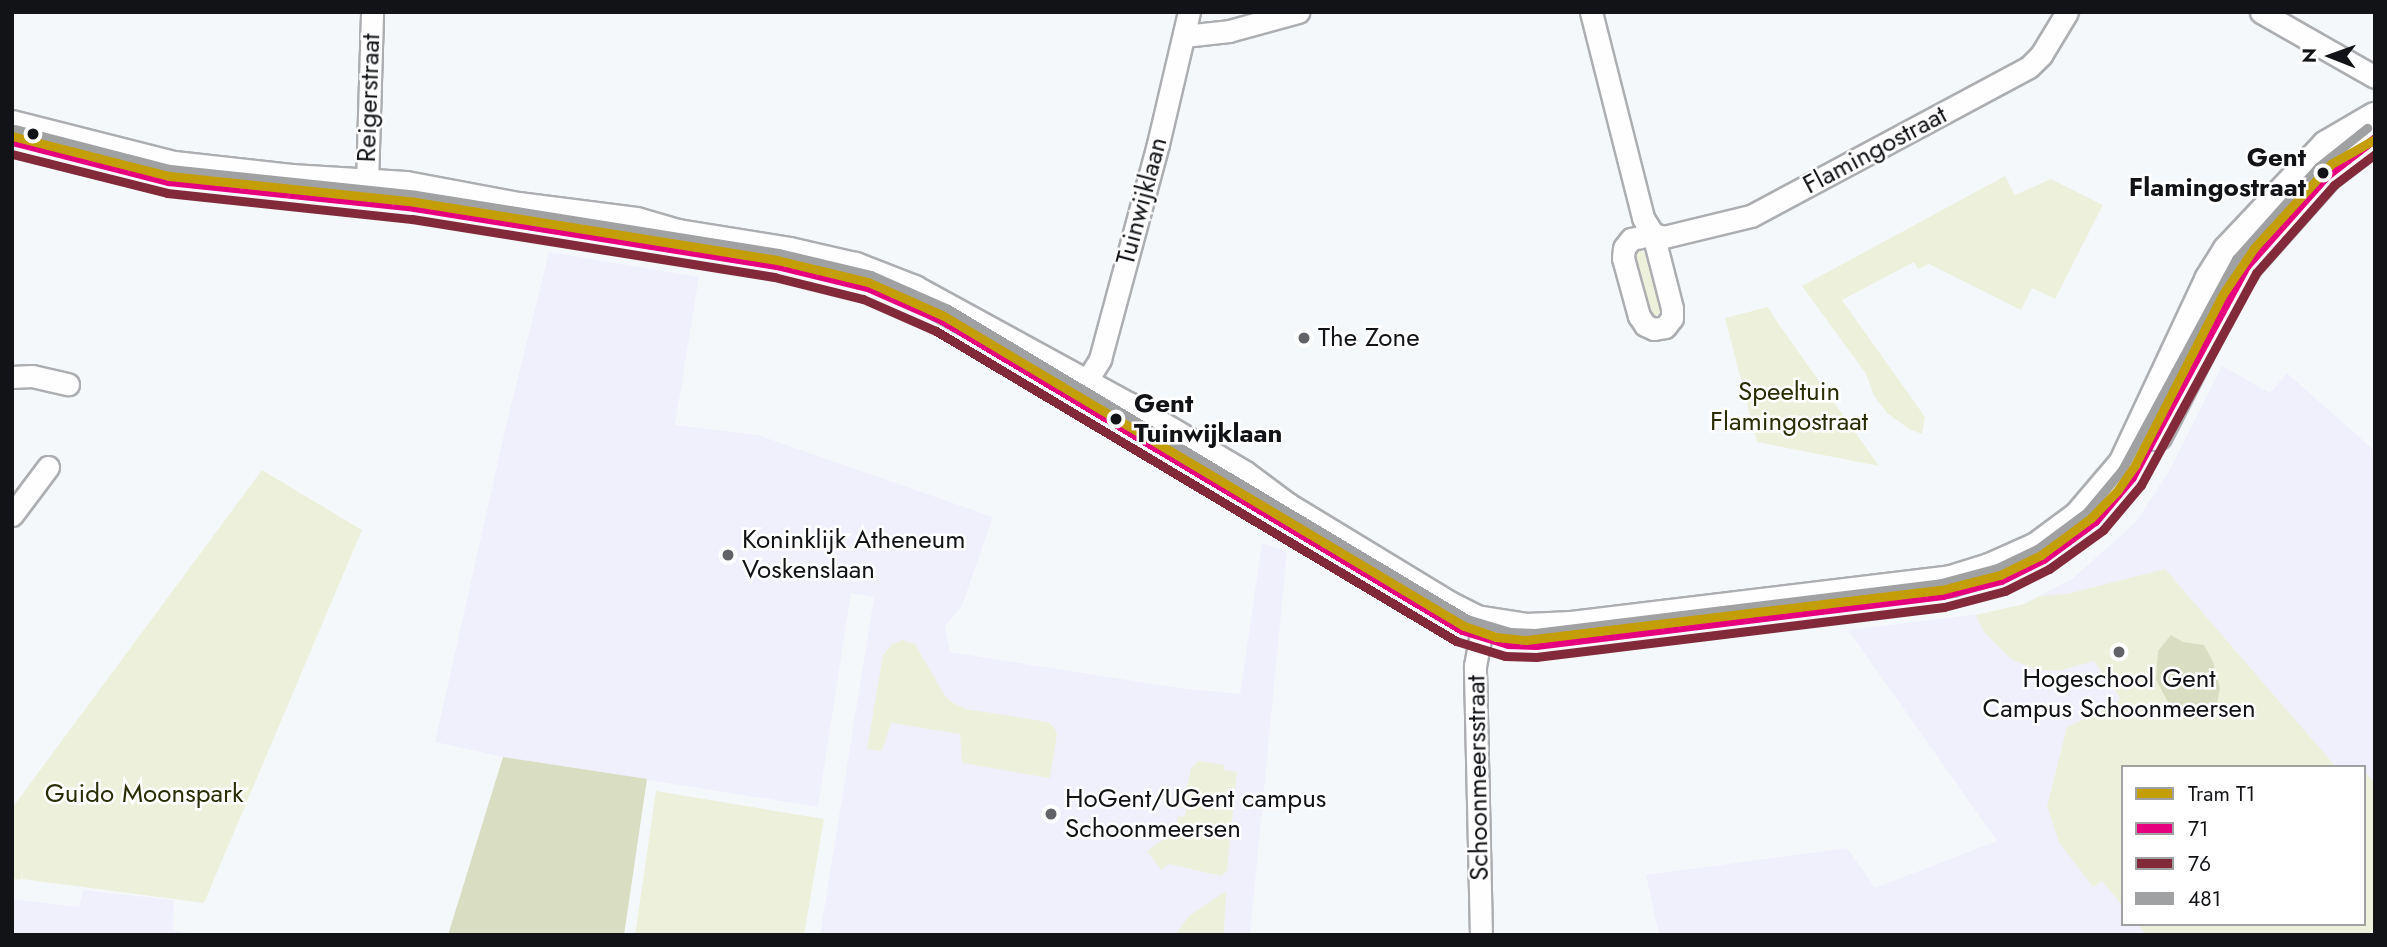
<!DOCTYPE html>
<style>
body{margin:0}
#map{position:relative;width:2387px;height:947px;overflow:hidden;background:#f5f8fb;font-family:Jost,sans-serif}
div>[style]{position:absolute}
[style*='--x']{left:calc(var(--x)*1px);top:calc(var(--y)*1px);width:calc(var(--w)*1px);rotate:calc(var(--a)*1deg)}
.education>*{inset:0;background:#f0f0fc}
.green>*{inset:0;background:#edf1dc}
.forest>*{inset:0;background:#d9ddc1}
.roads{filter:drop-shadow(2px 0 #acaeb1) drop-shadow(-2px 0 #acaeb1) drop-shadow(0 2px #acaeb1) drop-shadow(0 -2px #acaeb1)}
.street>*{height:21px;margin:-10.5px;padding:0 10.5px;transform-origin:10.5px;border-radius:10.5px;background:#fefefe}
.secondary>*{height:30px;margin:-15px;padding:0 15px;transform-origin:15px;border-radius:15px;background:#fefefe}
.bus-1>*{height:9px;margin:-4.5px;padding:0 4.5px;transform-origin:4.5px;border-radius:4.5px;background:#e6007e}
.bus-2>*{height:9px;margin:-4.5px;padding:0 4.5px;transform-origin:4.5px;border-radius:4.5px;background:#822a3a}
.bus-3>*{height:9px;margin:-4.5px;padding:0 4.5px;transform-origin:4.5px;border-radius:4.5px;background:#a0a1a2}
.tram-1>*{height:9px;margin:-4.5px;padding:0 4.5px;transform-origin:4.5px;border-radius:4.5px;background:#c49e06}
.dots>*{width:19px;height:19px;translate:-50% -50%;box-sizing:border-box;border:4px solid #fff;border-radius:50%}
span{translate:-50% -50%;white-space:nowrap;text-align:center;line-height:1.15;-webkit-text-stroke:5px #fff;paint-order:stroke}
.street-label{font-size:26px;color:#111316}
.stop-label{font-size:26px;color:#111316;font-weight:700}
.right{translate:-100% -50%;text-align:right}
.left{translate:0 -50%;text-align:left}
.poi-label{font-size:26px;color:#111316}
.park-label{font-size:26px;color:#2a2d03}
.frame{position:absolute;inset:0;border:14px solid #111316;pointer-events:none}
.legend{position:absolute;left:2121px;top:765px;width:245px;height:161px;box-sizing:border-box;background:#fff;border:2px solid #a0a1a2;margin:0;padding:9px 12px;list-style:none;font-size:21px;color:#111316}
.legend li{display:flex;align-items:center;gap:14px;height:35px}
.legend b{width:35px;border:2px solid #a0a1a2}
.north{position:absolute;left:2296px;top:21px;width:70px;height:70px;-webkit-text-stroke:5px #fff;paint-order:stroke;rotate:271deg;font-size:19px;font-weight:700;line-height:28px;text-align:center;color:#111316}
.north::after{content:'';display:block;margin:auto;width:24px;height:32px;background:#111316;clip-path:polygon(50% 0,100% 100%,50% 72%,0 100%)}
</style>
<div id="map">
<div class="education">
<i style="clip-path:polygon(549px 252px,699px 277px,675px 425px,758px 435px,993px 517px,962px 606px,945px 626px,950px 652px,1179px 688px,1240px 694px,1262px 543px,1287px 552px,1250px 935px,820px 935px,874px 597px,851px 593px,818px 807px,503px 757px,435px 742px,505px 430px)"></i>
<i style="clip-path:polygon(evenodd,2222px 366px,2270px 393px,2287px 373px,2375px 451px,2375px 935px,1659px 935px,1646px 875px,1847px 848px,1875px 888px,1997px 841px,1848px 630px,1987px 613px,2024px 604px,2072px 579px,2136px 522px,2169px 471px,2222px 366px,2123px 767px,2364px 767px,2364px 924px,2123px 924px,2123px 767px)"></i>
<i style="clip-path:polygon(83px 890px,174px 900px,173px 930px,199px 935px,12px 935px,12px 899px,79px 907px)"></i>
</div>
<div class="green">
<i style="clip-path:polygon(2005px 176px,2015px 195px,2051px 179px,2103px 205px,2055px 299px,2032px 288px,2021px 310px,1929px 264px,1918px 269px,1914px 262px,1842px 300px,1925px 417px,1922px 434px,1909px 429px,1887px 413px,1874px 396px,1866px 374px,1802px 286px)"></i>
<i style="clip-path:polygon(1640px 251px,1646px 253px,1661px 312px,1652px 319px,1647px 314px,1632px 259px,1634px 253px)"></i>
<i style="clip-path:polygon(1768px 307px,1778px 323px,1879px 466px,1757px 442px,1725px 318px)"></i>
<i style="clip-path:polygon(262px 470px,362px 530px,204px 903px,22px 879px,23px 867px,21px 880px,12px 879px,12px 808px)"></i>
<i style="clip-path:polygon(2165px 569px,2336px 767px,2123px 767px,2123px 906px,2102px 881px,2093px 887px,2059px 842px,2047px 806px,2067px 727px,2115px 705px,2120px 698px,2094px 661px,2062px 670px,2037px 670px,2011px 659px,1983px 631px,1976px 615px,2024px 604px,2040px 596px,2066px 594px)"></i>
<i style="clip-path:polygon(902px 640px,915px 644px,945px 696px,953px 703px,966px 709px,1048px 722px,1054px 727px,1057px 734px,1050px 778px,962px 763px,960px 734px,891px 723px,882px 751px,867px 749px,883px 655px,891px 645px)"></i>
<i style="clip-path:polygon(1198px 761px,1224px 765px,1224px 770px,1237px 772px,1227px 871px,1221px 876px,1169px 864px,1161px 870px,1147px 851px,1178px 829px,1177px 817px,1185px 816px,1186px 808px,1177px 806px,1179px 796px,1186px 791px,1191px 768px)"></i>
<i style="clip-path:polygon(2364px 771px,2375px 783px,2375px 930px,2368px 935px,2146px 935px,2138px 924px,2364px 924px)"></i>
<i style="clip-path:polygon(656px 791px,824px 819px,804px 935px,635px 935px)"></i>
<i style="clip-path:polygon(1226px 891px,1224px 935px,1175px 935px,1189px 916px)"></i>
</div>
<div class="forest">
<i style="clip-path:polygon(2171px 635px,2183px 642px,2204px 645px,2213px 662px,2220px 688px,2217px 703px,2201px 718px,2191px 719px,2175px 715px,2156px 680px,2158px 651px)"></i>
<i style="clip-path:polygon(503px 757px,647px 779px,624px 935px,448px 935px)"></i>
</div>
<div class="roads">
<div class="street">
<i style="--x:1591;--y:12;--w:212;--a:75.8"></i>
<i style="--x:1643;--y:218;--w:19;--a:58"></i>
<i style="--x:1653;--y:234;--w:11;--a:15"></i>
<i style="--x:1664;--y:237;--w:89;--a:-13.6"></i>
<i style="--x:1751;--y:216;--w:315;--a:-28.2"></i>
<i style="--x:2029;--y:67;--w:17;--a:-45"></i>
<i style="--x:2041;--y:55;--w:50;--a:-58.8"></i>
<i style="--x:2261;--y:12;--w:131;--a:29.7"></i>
<i style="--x:1184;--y:36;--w:45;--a:-6.3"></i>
<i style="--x:1229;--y:31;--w:72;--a:-15.4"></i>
<i style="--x:367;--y:183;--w:171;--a:-88.3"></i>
<i style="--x:1648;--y:229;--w:11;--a:131"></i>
<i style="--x:1641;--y:237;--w:10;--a:169"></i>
<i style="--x:1631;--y:239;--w:11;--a:128"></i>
<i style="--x:1624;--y:248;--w:10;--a:96"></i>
<i style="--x:1623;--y:258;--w:60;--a:74.6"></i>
<i style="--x:1639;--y:316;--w:11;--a:56"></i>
<i style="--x:1645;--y:325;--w:10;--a:24"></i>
<i style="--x:1654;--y:329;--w:11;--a:-10"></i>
<i style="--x:1665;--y:327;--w:11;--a:-52"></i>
<i style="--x:1672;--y:318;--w:10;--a:-90"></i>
<i style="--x:1672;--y:308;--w:76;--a:-104.4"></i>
<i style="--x:12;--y:377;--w:20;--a:-3"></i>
<i style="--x:32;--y:376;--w:37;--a:13"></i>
<i style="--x:1084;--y:385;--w:31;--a:-58"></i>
<i style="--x:1100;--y:359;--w:223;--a:-74.9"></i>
<i style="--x:1158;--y:144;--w:136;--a:-76.8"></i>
<i style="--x:12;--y:515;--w:60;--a:-53.1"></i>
<i style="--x:1481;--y:935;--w:269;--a:-91.3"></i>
<i style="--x:1475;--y:666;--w:44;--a:-79.5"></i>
</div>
<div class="secondary">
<i style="--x:12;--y:126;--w:167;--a:14.2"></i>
<i style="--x:174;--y:167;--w:118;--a:6.3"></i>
<i style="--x:291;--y:180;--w:115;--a:3.5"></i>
<i style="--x:406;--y:187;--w:114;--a:10.6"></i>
<i style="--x:518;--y:208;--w:119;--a:7.2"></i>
<i style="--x:636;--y:223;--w:44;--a:15.9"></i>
<i style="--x:678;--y:235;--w:112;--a:9.2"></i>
<i style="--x:789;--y:253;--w:68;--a:12.8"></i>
<i style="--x:855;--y:268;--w:63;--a:21.3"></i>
<i style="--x:914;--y:291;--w:244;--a:28.7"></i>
<i style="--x:1128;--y:408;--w:134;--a:30.6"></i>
<i style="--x:1243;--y:476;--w:54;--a:36.7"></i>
<i style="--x:1286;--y:508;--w:191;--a:31.3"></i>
<i style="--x:1449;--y:607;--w:30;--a:27"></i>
<i style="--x:1476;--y:621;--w:52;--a:8.9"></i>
<i style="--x:1527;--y:629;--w:45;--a:-2.5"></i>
<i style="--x:1572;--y:627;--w:382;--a:-6.9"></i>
<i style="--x:1951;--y:581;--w:41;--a:-17.1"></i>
<i style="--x:1990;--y:569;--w:51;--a:-24.1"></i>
<i style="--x:2037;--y:548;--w:52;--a:-36.4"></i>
<i style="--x:2079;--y:517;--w:70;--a:-49.7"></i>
<i style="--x:2124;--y:464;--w:203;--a:-64.9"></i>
<i style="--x:2210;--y:280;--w:34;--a:-58"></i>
<i style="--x:2228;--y:251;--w:144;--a:-46.7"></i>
<i style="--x:2327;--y:146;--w:56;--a:-30.3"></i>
<i style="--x:2157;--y:435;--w:155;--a:-63.1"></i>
<i style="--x:2227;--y:297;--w:36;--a:-58"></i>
<i style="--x:2246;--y:266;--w:120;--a:-48.4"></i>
<i style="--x:2326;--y:176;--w:62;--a:-37.8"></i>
</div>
</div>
<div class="bus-1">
<i style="--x:12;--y:141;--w:161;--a:14.4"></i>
<i style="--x:168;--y:181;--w:247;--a:6"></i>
<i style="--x:414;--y:207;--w:367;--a:9.1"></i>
<i style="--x:776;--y:265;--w:94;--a:13.6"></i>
<i style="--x:867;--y:287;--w:82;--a:23.7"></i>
<i style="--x:942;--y:320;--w:605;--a:30.8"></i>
<i style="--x:1462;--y:630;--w:48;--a:16.9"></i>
<i style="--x:1508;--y:644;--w:28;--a:2"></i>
<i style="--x:1536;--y:645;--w:410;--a:-7"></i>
<i style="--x:1943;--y:595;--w:60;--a:-14.5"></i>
<i style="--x:2001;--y:580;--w:47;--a:-26.6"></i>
<i style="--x:2043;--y:559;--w:64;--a:-36.2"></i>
<i style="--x:2095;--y:521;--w:57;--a:-49.9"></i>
<i style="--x:2132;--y:477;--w:240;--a:-61.6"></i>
<i style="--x:2246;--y:266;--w:120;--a:-48.4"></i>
<i style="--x:2326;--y:176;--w:62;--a:-37.8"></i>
</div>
<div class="bus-2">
<i style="--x:12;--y:154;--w:160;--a:14.1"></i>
<i style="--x:167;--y:193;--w:246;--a:6.1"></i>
<i style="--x:412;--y:219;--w:367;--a:9.1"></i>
<i style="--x:774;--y:277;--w:92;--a:13.9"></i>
<i style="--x:863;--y:299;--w:80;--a:23.7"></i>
<i style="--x:936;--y:331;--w:605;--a:30.8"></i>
<i style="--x:1456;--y:641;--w:51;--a:17"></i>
<i style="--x:1505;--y:656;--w:31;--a:2"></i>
<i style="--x:1536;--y:657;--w:411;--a:-7"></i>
<i style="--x:1944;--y:607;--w:63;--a:-14.7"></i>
<i style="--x:2005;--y:591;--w:49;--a:-26.6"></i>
<i style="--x:2049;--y:569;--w:67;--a:-35.8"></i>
<i style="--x:2103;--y:530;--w:59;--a:-49.8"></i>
<i style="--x:2141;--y:485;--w:241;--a:-61.5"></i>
<i style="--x:2256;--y:273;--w:118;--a:-48.4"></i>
<i style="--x:2334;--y:185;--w:51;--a:-37.1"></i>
</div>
<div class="bus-3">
<i style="--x:15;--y:129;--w:160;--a:14.5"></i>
<i style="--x:170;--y:169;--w:247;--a:6"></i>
<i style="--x:416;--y:195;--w:367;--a:9.1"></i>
<i style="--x:778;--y:253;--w:96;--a:13.3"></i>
<i style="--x:871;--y:275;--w:84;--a:23.8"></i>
<i style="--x:948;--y:309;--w:605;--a:30.85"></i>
<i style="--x:1467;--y:619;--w:45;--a:16.8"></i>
<i style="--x:1510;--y:632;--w:25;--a:2"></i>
<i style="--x:1535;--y:633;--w:409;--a:-7"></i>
<i style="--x:1941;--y:583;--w:58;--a:-15"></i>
<i style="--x:1997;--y:568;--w:44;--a:-25.4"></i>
<i style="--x:2037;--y:549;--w:62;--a:-36.5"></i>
<i style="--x:2087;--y:512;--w:55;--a:-50.2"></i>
<i style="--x:2122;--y:470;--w:240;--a:-61.6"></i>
<i style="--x:2236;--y:259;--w:123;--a:-48.3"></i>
<i style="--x:2318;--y:167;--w:63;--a:-38.5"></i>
</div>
<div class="tram-1">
<i style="--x:12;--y:136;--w:162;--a:14.3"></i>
<i style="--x:169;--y:176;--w:247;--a:6"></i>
<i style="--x:415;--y:202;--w:367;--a:9.1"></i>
<i style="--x:777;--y:260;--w:94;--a:13.6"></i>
<i style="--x:868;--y:282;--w:83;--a:24.1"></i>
<i style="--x:944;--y:316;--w:605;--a:30.8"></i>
<i style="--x:1464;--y:626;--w:34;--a:19"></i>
<i style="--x:1496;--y:637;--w:30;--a:6"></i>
<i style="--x:1526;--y:640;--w:418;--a:-6.9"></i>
<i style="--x:1941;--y:590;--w:61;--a:-14.3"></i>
<i style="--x:2000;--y:575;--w:46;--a:-26"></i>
<i style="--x:2041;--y:555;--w:62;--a:-36.5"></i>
<i style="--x:2091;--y:518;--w:37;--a:-46"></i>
<i style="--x:2117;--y:491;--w:32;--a:-55"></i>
<i style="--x:2135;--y:465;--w:192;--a:-62.8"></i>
<i style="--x:2223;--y:294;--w:55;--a:-56"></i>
<i style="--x:2254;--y:248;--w:114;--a:-47.5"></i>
<i style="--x:2331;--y:164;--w:51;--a:-29.6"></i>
</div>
<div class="dots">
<i style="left:33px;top:134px;background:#111316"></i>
<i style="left:2323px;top:173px;background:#111316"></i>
<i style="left:1304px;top:338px;background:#616366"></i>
<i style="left:1116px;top:419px;background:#111316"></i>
<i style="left:728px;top:555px;background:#616366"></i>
<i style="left:2119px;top:652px;background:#616366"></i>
<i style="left:1051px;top:814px;background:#616366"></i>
</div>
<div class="street-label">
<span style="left:369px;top:98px;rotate:-88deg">Reigerstraat</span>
<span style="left:1875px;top:150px;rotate:-28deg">Flamingostraat</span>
<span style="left:1142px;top:201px;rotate:-75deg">Tuinwijklaan</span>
<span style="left:1478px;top:778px;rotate:-91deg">Schoonmeersstraat</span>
</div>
<div class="stop-label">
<span class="right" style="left:2306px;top:173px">Gent<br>Flamingostraat</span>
<span class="left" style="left:1134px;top:419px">Gent<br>Tuinwijklaan</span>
</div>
<div class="poi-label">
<span class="left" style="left:1318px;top:338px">The Zone</span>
<span class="left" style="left:742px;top:555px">Koninklijk Atheneum<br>Voskenslaan</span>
<span style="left:2119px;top:694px">Hogeschool Gent<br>Campus Schoonmeersen</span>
<span class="left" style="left:1065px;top:814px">HoGent/UGent campus<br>Schoonmeersen</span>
</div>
<div class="park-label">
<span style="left:1789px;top:407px">Speeltuin<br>Flamingostraat</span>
<span style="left:144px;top:794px">Guido Moonspark</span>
</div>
<div class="frame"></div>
<ul class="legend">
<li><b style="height:9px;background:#c49e06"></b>Tram T1</li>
<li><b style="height:9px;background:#e6007e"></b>71</li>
<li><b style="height:9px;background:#822a3a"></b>76</li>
<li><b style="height:9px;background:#a0a1a2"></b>481</li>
</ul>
<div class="north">N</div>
</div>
